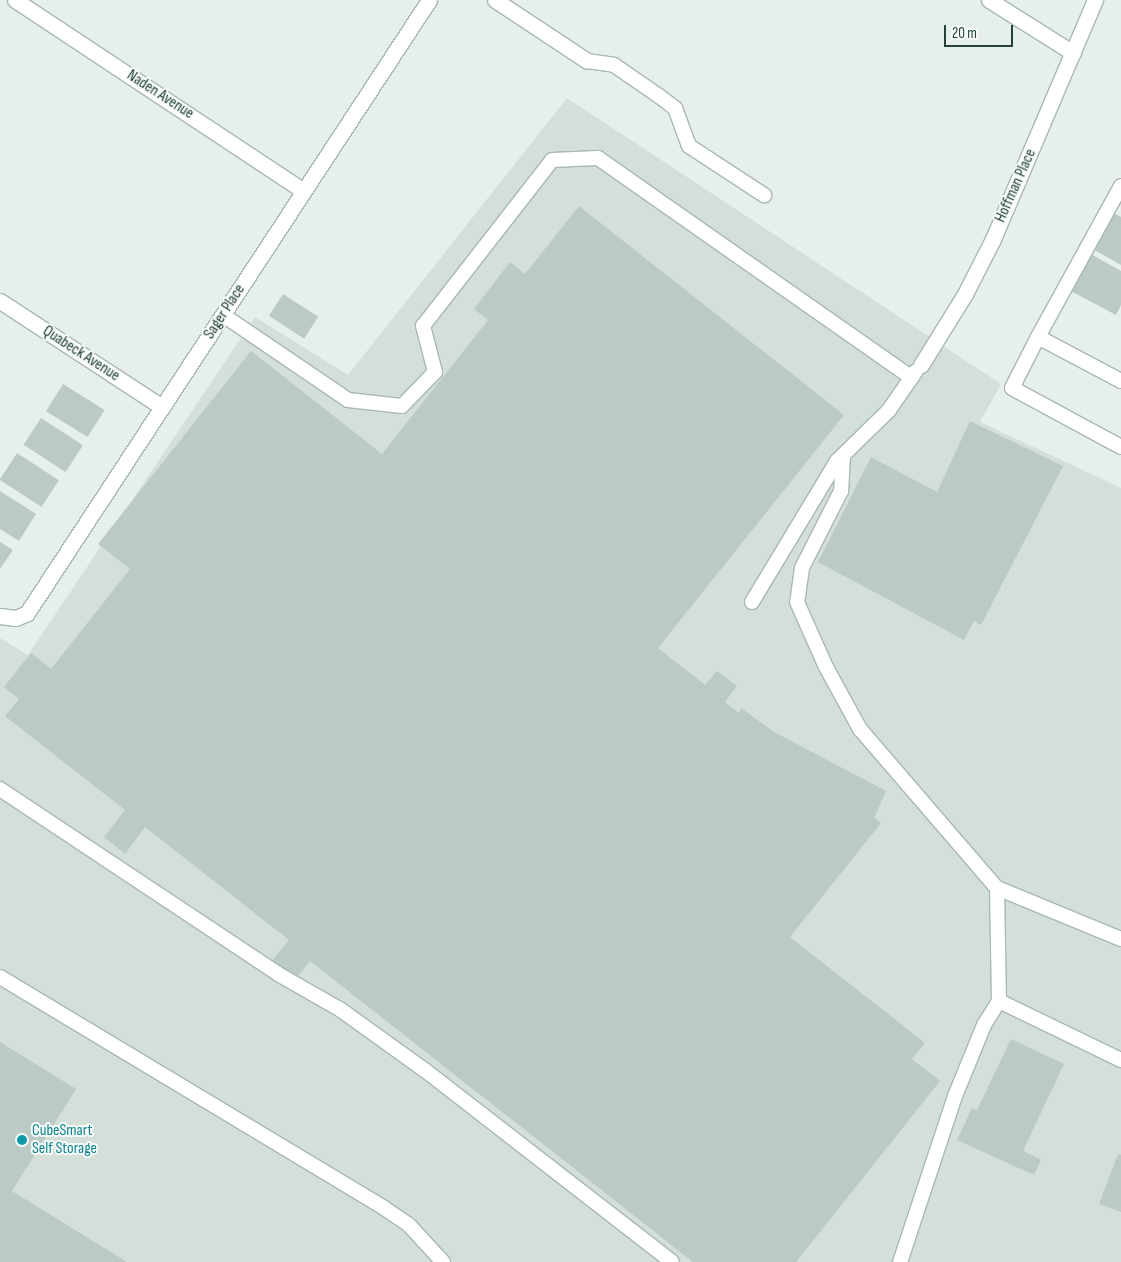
<!DOCTYPE html>
<style>
body{margin:0}
#map{position:relative;width:1121px;height:1262px;overflow:hidden;background:#e6efeb;font-family:"Sofia Sans Condensed",sans-serif}
div>[style]{position:absolute}
[style*='--x']{left:calc(var(--x)*1px);top:calc(var(--y)*1px);width:calc(var(--w)*1px);rotate:calc(var(--a)*1deg)}
.built>*{inset:0;background:#d4dfda}
.building>*{inset:0;background:#bbcac4;transform-origin:0 0}
.roads{filter:drop-shadow(1px 0 #a8b8b2) drop-shadow(-1px 0 #a8b8b2) drop-shadow(0 1px #a8b8b2) drop-shadow(0 -1px #a8b8b2)}
.service>*{height:14px;margin:-7px;padding:0 7px;transform-origin:7px;border-radius:7px;background:#fff}
.minor>*{height:15px;margin:-7.5px;padding:0 7.5px;transform-origin:7.5px;border-radius:7.5px;background:#fff}
.dots>*{width:14px;height:14px;translate:-50% -50%;box-sizing:border-box;border:2px solid #f7fbf9;border-radius:50%}
span{translate:-50% -50%;white-space:nowrap;text-align:center;line-height:1.15;-webkit-text-stroke:4px #f7fbf9;paint-order:stroke}
.street-label{font-size:16px;color:#24423a}
.culture-label{font-size:16px;color:#0d838f}
.left{translate:0 -50%;text-align:left}
.scale{position:absolute;left:944px;top:25px;width:69px;height:22px;box-sizing:border-box;border:2px solid #24423a;border-top:0;padding-left:6px;font-size:15px;line-height:18px;white-space:nowrap;color:#24423a;-webkit-text-stroke:4px #f7fbf9;paint-order:stroke}
</style>
<div id="map">
<div class="built">
<i style="clip-path:polygon(567px 98px,1001px 384px,980px 422px,1121px 488px,1121px 1262px,0 1262px,0 638px,28px 655px,255px 317px,348px 375px)"></i>
</div>
<div class="building">
<i style="clip-path:polygon(579px 206px,844px 415px,658px 648px,705px 685px,717px 671px,737px 686px,725px 702px,739px 713px,741px 708px,774px 732px,886px 791px,874px 818px,881px 823px,790px 937px,925px 1043px,912px 1059px,940px 1081px,796px 1262px,693px 1262px,310px 961px,295px 980px,271px 962px,289px 940px,145px 827px,125px 854px,104px 837px,125px 810px,5px 716px,19px 699px,4px 687px,31px 653px,51px 669px,130px 569px,98px 544px,251px 351px,382px 454px,488px 320px,474px 309px,510px 262px,525px 274px)"></i>
<i style="clip-path:polygon(1112px 212px,1121px 217px,1121px 265px,1091px 248px)"></i>
<i style="clip-path:polygon(1089px 253px,1121px 271px,1121px 305px,1116px 315px,1069px 290px)"></i>
<i style="left:283px;top:294px;width:42px;height:26px;rotate:33deg"></i>
<i style="left:63px;top:384px;width:49px;height:32px;rotate:32deg"></i>
<i style="left:41px;top:418px;width:50px;height:32px;rotate:33deg"></i>
<i style="clip-path:polygon(970px 421px,1063px 466px,981px 625px,974px 621px,964px 640px,818px 562px,871px 457px,937px 492px)"></i>
<i style="left:17px;top:453px;width:50px;height:32px;rotate:33deg"></i>
<i style="clip-path:polygon(0 491px,36px 514px,19px 541px,0 529px)"></i>
<i style="clip-path:polygon(0 542px,13px 550px,0 569px)"></i>
<i style="clip-path:polygon(1011px 1039px,1064px 1064px,1023px 1151px,1041px 1160px,1034px 1175px,957px 1140px,972px 1108px,977px 1110px)"></i>
<i style="clip-path:polygon(0 1042px,76px 1089px,12px 1191px,127px 1262px,0 1262px)"></i>
<i style="clip-path:polygon(1118px 1154px,1121px 1155px,1121px 1212px,1099px 1204px)"></i>
</div>
<div class="roads">
<div class="service">
<i style="--x:587;--y:61;--w:27;--a:8"></i>
<i style="--x:614;--y:65;--w:55;--a:34.6"></i>
<i style="--x:659;--y:96;--w:20;--a:37"></i>
<i style="--x:675;--y:108;--w:40;--a:69.8"></i>
<i style="--x:689;--y:146;--w:90;--a:33.2"></i>
<i style="--x:1121;--y:186;--w:172;--a:118.8"></i>
<i style="--x:1038;--y:337;--w:94;--a:27.9"></i>
<i style="--x:223;--y:315;--w:151;--a:34.2"></i>
<i style="--x:348;--y:400;--w:54;--a:6.3"></i>
<i style="--x:402;--y:406;--w:47;--a:-45.9"></i>
<i style="--x:435;--y:372;--w:48;--a:-104.6"></i>
<i style="--x:423;--y:326;--w:210;--a:-52.1"></i>
<i style="--x:552;--y:160;--w:46;--a:-2.5"></i>
<i style="--x:598;--y:158;--w:383;--a:35"></i>
<i style="--x:1038;--y:337;--w:57;--a:117"></i>
<i style="--x:1012;--y:388;--w:124;--a:28.4"></i>
<i style="--x:843;--y:456;--w:35;--a:93"></i>
<i style="--x:841;--y:491;--w:86;--a:116.9"></i>
<i style="--x:802;--y:568;--w:34;--a:98"></i>
<i style="--x:797;--y:602;--w:71;--a:66"></i>
<i style="--x:826;--y:667;--w:71;--a:61.3"></i>
<i style="--x:860;--y:729;--w:210;--a:49.3"></i>
<i style="--x:997;--y:888;--w:113;--a:89"></i>
<i style="--x:999;--y:1001;--w:28;--a:122"></i>
<i style="--x:984;--y:1025;--w:77;--a:112.2"></i>
<i style="--x:955;--y:1096;--w:175;--a:108.3"></i>
<i style="--x:752;--y:602;--w:165;--a:-58.9"></i>
<i style="--x:837;--y:461;--w:73;--a:-44.4"></i>
<i style="--x:889;--y:410;--w:47;--a:-55.3"></i>
<i style="--x:0;--y:789;--w:334;--a:33.6"></i>
<i style="--x:278;--y:974;--w:73;--a:29.7"></i>
<i style="--x:341;--y:1010;--w:105;--a:35.7"></i>
<i style="--x:426;--y:1071;--w:311;--a:37.8"></i>
<i style="--x:997;--y:888;--w:134;--a:22.4"></i>
<i style="--x:0;--y:977;--w:448;--a:31"></i>
<i style="--x:384;--y:1208;--w:29;--a:34"></i>
<i style="--x:408;--y:1224;--w:52;--a:47.4"></i>
<i style="--x:999;--y:1001;--w:136;--a:25.8"></i>
</div>
<div class="minor">
<i style="--x:15;--y:0;--w:346;--a:33.5"></i>
<i style="--x:495;--y:0;--w:110;--a:33.5"></i>
<i style="--x:989;--y:0;--w:99;--a:32.2"></i>
<i style="--x:0;--y:301;--w:194;--a:33.2"></i>
<i style="--x:921;--y:365;--w:84;--a:-58.2"></i>
<i style="--x:965;--y:294;--w:62;--a:-63"></i>
<i style="--x:993;--y:239;--w:260;--a:-66.9"></i>
<i style="--x:0;--y:616;--w:16;--a:7"></i>
<i style="--x:16;--y:618;--w:12;--a:-24"></i>
<i style="--x:27;--y:613;--w:733;--a:-56.74"></i>
</div>
</div>
<div class="dots">
<i style="left:22px;top:1140px;background:#0f9aa8"></i>
</div>
<div class="street-label">
<span style="left:160px;top:95px;rotate:33deg">Naden Avenue</span>
<span style="left:1016px;top:186px;rotate:-66deg">Hoffman Place</span>
<span style="left:225px;top:312px;rotate:-57deg">Sager Place</span>
<span style="left:81px;top:354px;rotate:33deg">Quabeck Avenue</span>
</div>
<div class="culture-label">
<span class="left" style="left:32px;top:1140px">CubeSmart<br>Self Storage</span>
</div>
<div class="scale">20 m</div>
</div>
